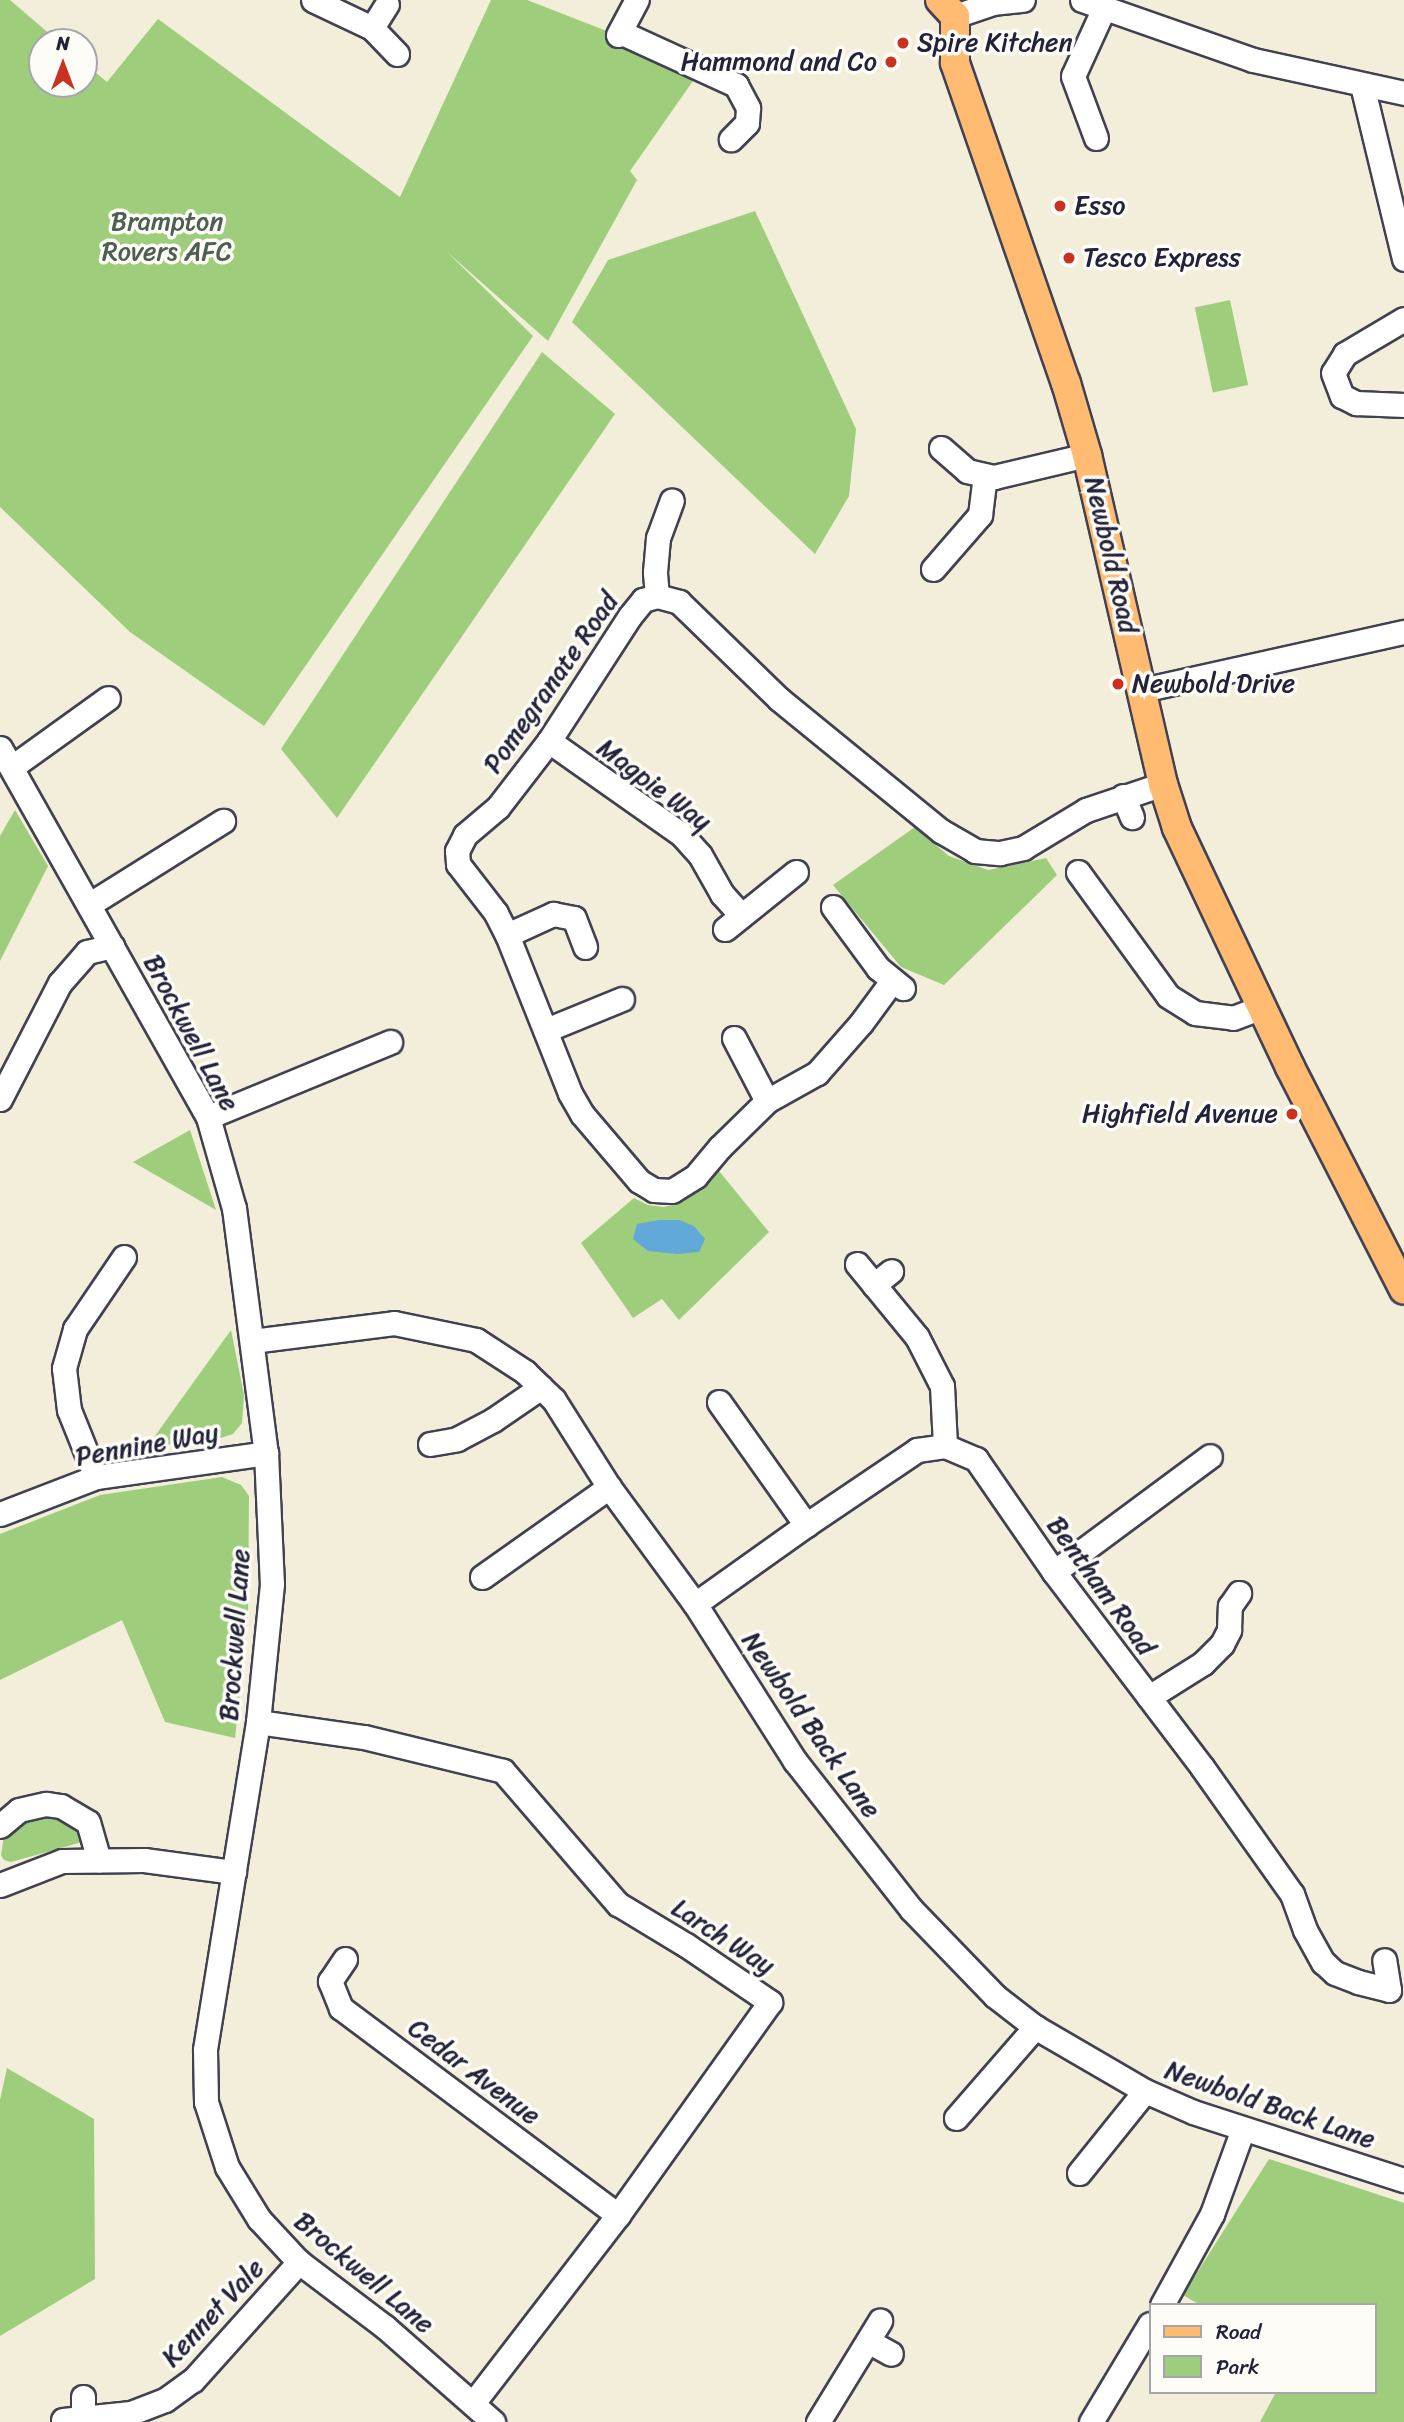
<!DOCTYPE html>
<style>
body{margin:0}
#map{position:relative;width:1404px;height:2422px;overflow:hidden;background:#f2eed9;font-family:Sriracha,sans-serif}
div>[style]{position:absolute}
[style*='--x']{left:calc(var(--x)*1px);top:calc(var(--y)*1px);width:calc(var(--w)*1px);rotate:calc(var(--a)*1deg)}
.green>*{inset:0;background:#9ecd7c;transform-origin:0 0}
.water>*{inset:0;background:#60a9d8}
.roads{filter:drop-shadow(2px 0 #414153) drop-shadow(-2px 0 #414153) drop-shadow(0 2px #414153) drop-shadow(0 -2px #414153)}
.minor>*{height:23px;margin:-11.5px;padding:0 11.5px;transform-origin:11.5px;border-radius:11.5px;background:#fff}
.major>*{height:28px;margin:-14px;padding:0 14px;transform-origin:14px;border-radius:14px;background:#ffbb71}
.dots>*{width:19px;height:19px;translate:-50% -50%;box-sizing:border-box;border:4px solid #fdfcf7;border-radius:50%}
span{translate:-50% -50%;white-space:nowrap;text-align:center;line-height:1.15;-webkit-text-stroke:7px #fdfcf7;paint-order:stroke}
.poi-label{font-size:26px;color:#22223b}
.left{translate:0 -50%;text-align:left}
.right{translate:-100% -50%;text-align:right}
.park-label{font-size:26px;color:#4d5e52}
.street-label{font-size:26px;color:#22223b}
.legend{position:absolute;left:1149px;top:2303px;width:228px;height:91px;box-sizing:border-box;background:#fdfcf7;border:2px solid #a5a5ac;margin:0;padding:9px 12px;list-style:none;font-size:21px;color:#22223b}
.legend li{display:flex;align-items:center;gap:14px;height:35px}
.legend b{width:35px;border:2px solid #a5a5ac}
.north{position:absolute;left:28px;top:28px;width:70px;height:70px;box-sizing:border-box;background:#fdfcf7;border:2px solid #a5a5ac;border-radius:50%;rotate:0deg;font-size:19px;font-weight:700;line-height:28px;text-align:center;color:#22223b}
.north::after{content:'';display:block;margin:auto;width:24px;height:32px;background:#c8321e;clip-path:polygon(50% 0,100% 100%,50% 72%,0 100%)}
</style>
<div id="map">
<div class="green">
<i style="clip-path:polygon(0 0,10px 0,59px 42px,42px 42px,42px 84px,84px 84px,84px 63px,107px 82px,158px 19px,400px 197px,491px 0,527px 0,702px 68px,630px 171px,637px 180px,548px 341px,446px 251px,533px 336px,264px 726px,130px 632px,0 507px)"></i>
<i style="clip-path:polygon(755px 211px,856px 429px,849px 496px,815px 554px,572px 322px,608px 260px)"></i>
<i style="left:1230px;top:300px;width:87px;height:36px;rotate:78deg"></i>
<i style="clip-path:polygon(542px 352px,615px 414px,337px 818px,281px 749px)"></i>
<i style="clip-path:polygon(15px 810px,48px 866px,0 961px,0 836px)"></i>
<i style="clip-path:polygon(915px 827px,949px 856px,988px 870px,1046px 858px,1057px 875px,944px 985px,901px 967px,833px 885px)"></i>
<i style="clip-path:polygon(190px 1130px,216px 1210px,133px 1162px)"></i>
<i style="clip-path:polygon(719px 1171px,769px 1232px,679px 1320px,662px 1299px,633px 1318px,581px 1243px,634px 1198px,648px 1205px,664px 1207px,683px 1202px)"></i>
<i style="clip-path:polygon(231px 1330px,244px 1395px,242px 1423px,233px 1434px,217px 1439px,147px 1447px)"></i>
<i style="clip-path:polygon(222px 1477px,241px 1485px,249px 1496px,248px 1615px,235px 1738px,165px 1722px,122px 1620px,0 1680px,0 1534px,100px 1495px)"></i>
<i style="clip-path:polygon(69px 1814px,86px 1841px,11px 1862px,4px 1860px,1px 1855px,4px 1836px,24px 1816px)"></i>
<i style="clip-path:polygon(7px 2068px,94px 2119px,95px 2279px,0 2336px,0 2100px)"></i>
<i style="clip-path:polygon(1269px 2159px,1404px 2203px,1404px 2422px,1260px 2422px,1276px 2392px,1374px 2392px,1374px 2305px,1200px 2305px,1183px 2295px)"></i>
</div>
<div class="water">
<i style="clip-path:polygon(659px 1220px,679px 1220px,694px 1226px,705px 1239px,699px 1252px,677px 1254px,648px 1251px,633px 1239px,637px 1224px)"></i>
</div>
<div class="roads">
<div class="minor">
<i style="--x:313;--y:0;--w:65;--a:25.4"></i>
<i style="--x:372;--y:28;--w:36;--a:46"></i>
<i style="--x:1082;--y:0;--w:181;--a:19.3"></i>
<i style="--x:1253;--y:60;--w:155;--a:12.3"></i>
<i style="--x:955;--y:16;--w:39;--a:-19"></i>
<i style="--x:992;--y:3;--w:31;--a:-6"></i>
<i style="--x:372;--y:28;--w:28;--a:-58"></i>
<i style="--x:620;--y:32;--w:128;--a:24.6"></i>
<i style="--x:736;--y:85;--w:26;--a:62"></i>
<i style="--x:748;--y:108;--w:15;--a:94"></i>
<i style="--x:747;--y:123;--w:23;--a:135"></i>
<i style="--x:618;--y:35;--w:40;--a:-62"></i>
<i style="--x:1362;--y:85;--w:179;--a:76.4"></i>
<i style="--x:1096;--y:138;--w:66;--a:-110.4"></i>
<i style="--x:1073;--y:76;--w:75;--a:-65.5"></i>
<i style="--x:1404;--y:319;--w:69;--a:149.3"></i>
<i style="--x:1345;--y:354;--w:22;--a:122"></i>
<i style="--x:1333;--y:373;--w:25;--a:69"></i>
<i style="--x:1342;--y:396;--w:16;--a:27"></i>
<i style="--x:1356;--y:403;--w:48;--a:2.4"></i>
<i style="--x:941;--y:448;--w:35;--a:41"></i>
<i style="--x:967;--y:471;--w:28;--a:13"></i>
<i style="--x:994;--y:477;--w:96;--a:-13.3"></i>
<i style="--x:933;--y:569;--w:72;--a:-49"></i>
<i style="--x:980;--y:515;--w:40;--a:-82.9"></i>
<i style="--x:657;--y:596;--w:24;--a:-95"></i>
<i style="--x:655;--y:572;--w:34;--a:-85"></i>
<i style="--x:658;--y:538;--w:40;--a:-69.8"></i>
<i style="--x:1142;--y:690;--w:268;--a:-12.5"></i>
<i style="--x:549;--y:741;--w:161;--a:35.2"></i>
<i style="--x:681;--y:834;--w:28;--a:48"></i>
<i style="--x:700;--y:855;--w:45;--a:60.6"></i>
<i style="--x:722;--y:894;--w:28;--a:48"></i>
<i style="--x:0;--y:748;--w:424;--a:60.6"></i>
<i style="--x:208;--y:1117;--w:95;--a:74.1"></i>
<i style="--x:234;--y:1208;--w:247;--a:82.6"></i>
<i style="--x:266;--y:1453;--w:131;--a:87.4"></i>
<i style="--x:272;--y:1584;--w:139;--a:95.8"></i>
<i style="--x:258;--y:1722;--w:332;--a:99.2"></i>
<i style="--x:205;--y:2050;--w:52;--a:88.9"></i>
<i style="--x:206;--y:2102;--w:68;--a:72.1"></i>
<i style="--x:227;--y:2167;--w:61;--a:58.4"></i>
<i style="--x:259;--y:2219;--w:59;--a:47.1"></i>
<i style="--x:299;--y:2262;--w:108;--a:37.1"></i>
<i style="--x:385;--y:2327;--w:144;--a:41.3"></i>
<i style="--x:12;--y:767;--w:118;--a:-35.7"></i>
<i style="--x:1123;--y:796;--w:23;--a:67"></i>
<i style="--x:1078;--y:872;--w:153;--a:54"></i>
<i style="--x:1168;--y:996;--w:32;--a:32"></i>
<i style="--x:1195;--y:1013;--w:38;--a:7"></i>
<i style="--x:1233;--y:1018;--w:31;--a:-21"></i>
<i style="--x:90;--y:904;--w:157;--a:-32"></i>
<i style="--x:833;--y:907;--w:76;--a:53.6"></i>
<i style="--x:878;--y:968;--w:32;--a:39"></i>
<i style="--x:725;--y:929;--w:91;--a:-38.8"></i>
<i style="--x:507;--y:935;--w:51;--a:-24.5"></i>
<i style="--x:553;--y:914;--w:21;--a:11"></i>
<i style="--x:574;--y:918;--w:31;--a:69"></i>
<i style="--x:892;--y:981;--w:52;--a:126.4"></i>
<i style="--x:861;--y:1023;--w:67;--a:131.3"></i>
<i style="--x:817;--y:1073;--w:57;--a:150.8"></i>
<i style="--x:767;--y:1101;--w:66;--a:135.6"></i>
<i style="--x:720;--y:1147;--w:38;--a:130"></i>
<i style="--x:696;--y:1176;--w:28;--a:148"></i>
<i style="--x:672;--y:1191;--w:18;--a:-177"></i>
<i style="--x:654;--y:1190;--w:17;--a:-149"></i>
<i style="--x:639;--y:1181;--w:88;--a:-130.4"></i>
<i style="--x:582;--y:1114;--w:24;--a:-120"></i>
<i style="--x:570;--y:1093;--w:170;--a:-111.7"></i>
<i style="--x:507;--y:935;--w:25;--a:-117"></i>
<i style="--x:496;--y:913;--w:62;--a:-127.8"></i>
<i style="--x:458;--y:864;--w:13;--a:-94"></i>
<i style="--x:457;--y:851;--w:18;--a:-63"></i>
<i style="--x:465;--y:835;--w:43;--a:-40.3"></i>
<i style="--x:498;--y:807;--w:83;--a:-52.3"></i>
<i style="--x:549;--y:741;--w:149;--a:-57.1"></i>
<i style="--x:630;--y:616;--w:21;--a:-51"></i>
<i style="--x:643;--y:600;--w:15;--a:-16"></i>
<i style="--x:657;--y:596;--w:23;--a:15"></i>
<i style="--x:679;--y:602;--w:139;--a:44.1"></i>
<i style="--x:779;--y:699;--w:209;--a:39.2"></i>
<i style="--x:941;--y:831;--w:39;--a:30"></i>
<i style="--x:975;--y:851;--w:25;--a:5"></i>
<i style="--x:1000;--y:853;--w:24;--a:-12"></i>
<i style="--x:1023;--y:848;--w:74;--a:-31.1"></i>
<i style="--x:1086;--y:810;--w:81;--a:-18.7"></i>
<i style="--x:546;--y:1030;--w:82;--a:-22.2"></i>
<i style="--x:734;--y:1038;--w:71;--a:62.4"></i>
<i style="--x:0;--y:1099;--w:131;--a:-62.7"></i>
<i style="--x:60;--y:983;--w:41;--a:-48.9"></i>
<i style="--x:87;--y:952;--w:26;--a:-13"></i>
<i style="--x:208;--y:1117;--w:197;--a:-22.4"></i>
<i style="--x:857;--y:1264;--w:94;--a:50.6"></i>
<i style="--x:917;--y:1337;--w:55;--a:63"></i>
<i style="--x:942;--y:1386;--w:60;--a:87.1"></i>
<i style="--x:874;--y:1285;--w:22;--a:-39"></i>
<i style="--x:252;--y:1341;--w:143;--a:-7.2"></i>
<i style="--x:394;--y:1323;--w:84;--a:11.7"></i>
<i style="--x:476;--y:1340;--w:59;--a:33.1"></i>
<i style="--x:525;--y:1372;--w:40;--a:44"></i>
<i style="--x:554;--y:1400;--w:103;--a:57.7"></i>
<i style="--x:609;--y:1487;--w:145;--a:53.7"></i>
<i style="--x:695;--y:1604;--w:186;--a:57.5"></i>
<i style="--x:795;--y:1761;--w:188;--a:51.9"></i>
<i style="--x:911;--y:1909;--w:121;--a:46"></i>
<i style="--x:995;--y:1996;--w:51;--a:37.8"></i>
<i style="--x:1035;--y:2027;--w:127;--a:30.2"></i>
<i style="--x:1145;--y:2091;--w:52;--a:23.6"></i>
<i style="--x:1193;--y:2112;--w:222;--a:17.9"></i>
<i style="--x:719;--y:1402;--w:151;--a:54.7"></i>
<i style="--x:430;--y:1444;--w:27;--a:-10"></i>
<i style="--x:457;--y:1439;--w:41;--a:-27.8"></i>
<i style="--x:493;--y:1420;--w:58;--a:-34.5"></i>
<i style="--x:96;--y:1477;--w:72;--a:-111.9"></i>
<i style="--x:69;--y:1410;--w:42;--a:-96.8"></i>
<i style="--x:64;--y:1368;--w:41;--a:-74.2"></i>
<i style="--x:75;--y:1329;--w:87;--a:-55.8"></i>
<i style="--x:0;--y:1514;--w:103;--a:-21.1"></i>
<i style="--x:96;--y:1477;--w:172;--a:-8"></i>
<i style="--x:1054;--y:1572;--w:194;--a:-36.6"></i>
<i style="--x:482;--y:1577;--w:156;--a:-35.3"></i>
<i style="--x:695;--y:1604;--w:136;--a:-35.4"></i>
<i style="--x:806;--y:1525;--w:134;--a:-34"></i>
<i style="--x:917;--y:1450;--w:28;--a:-8"></i>
<i style="--x:945;--y:1446;--w:34;--a:23"></i>
<i style="--x:976;--y:1459;--w:137;--a:55.4"></i>
<i style="--x:1054;--y:1572;--w:245;--a:52.8"></i>
<i style="--x:1202;--y:1767;--w:156;--a:54.7"></i>
<i style="--x:1292;--y:1894;--w:38;--a:70"></i>
<i style="--x:1305;--y:1930;--w:37;--a:61"></i>
<i style="--x:1323;--y:1962;--w:16;--a:43"></i>
<i style="--x:1335;--y:1973;--w:25;--a:21"></i>
<i style="--x:1358;--y:1982;--w:32;--a:14"></i>
<i style="--x:1389;--y:1990;--w:30;--a:-99"></i>
<i style="--x:1149;--y:1697;--w:64;--a:-32.2"></i>
<i style="--x:1203;--y:1663;--w:27;--a:-45"></i>
<i style="--x:1222;--y:1644;--w:16;--a:-63"></i>
<i style="--x:1229;--y:1630;--w:24;--a:-88"></i>
<i style="--x:1230;--y:1606;--w:16;--a:-55"></i>
<i style="--x:258;--y:1722;--w:107;--a:8.1"></i>
<i style="--x:364;--y:1737;--w:143;--a:13.7"></i>
<i style="--x:503;--y:1771;--w:176;--a:49.2"></i>
<i style="--x:618;--y:1904;--w:79;--a:31.1"></i>
<i style="--x:686;--y:1945;--w:102;--a:34.2"></i>
<i style="--x:770;--y:2002;--w:262;--a:125.5"></i>
<i style="--x:618;--y:2215;--w:236;--a:127.6"></i>
<i style="--x:0;--y:1826;--w:25;--a:-40"></i>
<i style="--x:19;--y:1810;--w:28;--a:-13"></i>
<i style="--x:46;--y:1804;--w:15;--a:8"></i>
<i style="--x:61;--y:1806;--w:31;--a:31"></i>
<i style="--x:88;--y:1822;--w:40;--a:74"></i>
<i style="--x:0;--y:1885;--w:66;--a:-21.2"></i>
<i style="--x:62;--y:1861;--w:82;--a:-0.7"></i>
<i style="--x:144;--y:1860;--w:91;--a:7.6"></i>
<i style="--x:345;--y:1959;--w:27;--a:124"></i>
<i style="--x:330;--y:1981;--w:29;--a:68"></i>
<i style="--x:341;--y:2008;--w:346;--a:36.8"></i>
<i style="--x:956;--y:2118;--w:121;--a:-49"></i>
<i style="--x:1079;--y:2173;--w:105;--a:-51.2"></i>
<i style="--x:1162;--y:2305;--w:104;--a:-61.2"></i>
<i style="--x:1212;--y:2214;--w:90;--a:-70"></i>
<i style="--x:868;--y:2341;--w:26;--a:29"></i>
<i style="--x:83;--y:2397;--w:21;--a:90"></i>
<i style="--x:63;--y:2420;--w:68;--a:-5.9"></i>
<i style="--x:131;--y:2413;--w:36;--a:-21"></i>
<i style="--x:165;--y:2400;--w:34;--a:-36"></i>
<i style="--x:193;--y:2380;--w:159;--a:-48.1"></i>
<i style="--x:818;--y:2422;--w:119;--a:-58.5"></i>
<i style="--x:1091;--y:2422;--w:114;--a:-59"></i>
</div>
<div class="major">
<i style="--x:940;--y:0;--w:22;--a:47"></i>
<i style="--x:955;--y:16;--w:47;--a:90"></i>
<i style="--x:955;--y:63;--w:339;--a:70.9"></i>
<i style="--x:1066;--y:383;--w:75;--a:73.7"></i>
<i style="--x:1087;--y:455;--w:338;--a:77"></i>
<i style="--x:1163;--y:784;--w:46;--a:72.3"></i>
<i style="--x:1177;--y:828;--w:264;--a:64.7"></i>
<i style="--x:1290;--y:1067;--w:250;--a:62.9"></i>
</div>
</div>
<div class="dots">
<i style="left:903px;top:43px;background:#c8321e"></i>
<i style="left:891px;top:62px;background:#c8321e"></i>
<i style="left:1060px;top:206px;background:#c8321e"></i>
<i style="left:1069px;top:258px;background:#c8321e"></i>
<i style="left:1118px;top:684px;background:#c8321e"></i>
<i style="left:1292px;top:1114px;background:#c8321e"></i>
</div>
<div class="poi-label">
<span class="left" style="left:917px;top:43px">Spire Kitchen</span>
<span class="right" style="left:877px;top:62px">Hammond and Co</span>
<span class="left" style="left:1074px;top:206px">Esso</span>
<span class="left" style="left:1083px;top:258px">Tesco Express</span>
<span class="left" style="left:1132px;top:684px">Newbold Drive</span>
<span class="right" style="left:1278px;top:1114px">Highfield Avenue</span>
</div>
<div class="park-label">
<span style="left:167px;top:237px">Brampton<br>Rovers AFC</span>
</div>
<div class="street-label">
<span style="left:1111px;top:555px;rotate:77deg">Newbold Road</span>
<span style="left:551px;top:683px;rotate:-55deg">Pomegranate Road</span>
<span style="left:654px;top:785px;rotate:37deg">Magpie Way</span>
<span style="left:191px;top:1033px;rotate:62deg">Brockwell Lane</span>
<span style="left:147px;top:1445px;rotate:-10deg">Pennine Way</span>
<span style="left:1101px;top:1586px;rotate:54deg">Bentham Road</span>
<span style="left:235px;top:1635px;rotate:-86deg">Brockwell Lane</span>
<span style="left:811px;top:1725px;rotate:55deg">Newbold Back Lane</span>
<span style="left:723px;top:1937px;rotate:33deg">Larch Way</span>
<span style="left:474px;top:2072px;rotate:37deg">Cedar Avenue</span>
<span style="left:1270px;top:2105px;rotate:19deg">Newbold Back Lane</span>
<span style="left:364px;top:2273px;rotate:40deg">Brockwell Lane</span>
<span style="left:213px;top:2313px;rotate:-47deg">Kennet Vale</span>
</div>
<ul class="legend">
<li><b style="height:9px;background:#ffbb71"></b>Road</li>
<li><b style="height:19px;background:#9ecd7c"></b>Park</li>
</ul>
<div class="north">N</div>
</div>
